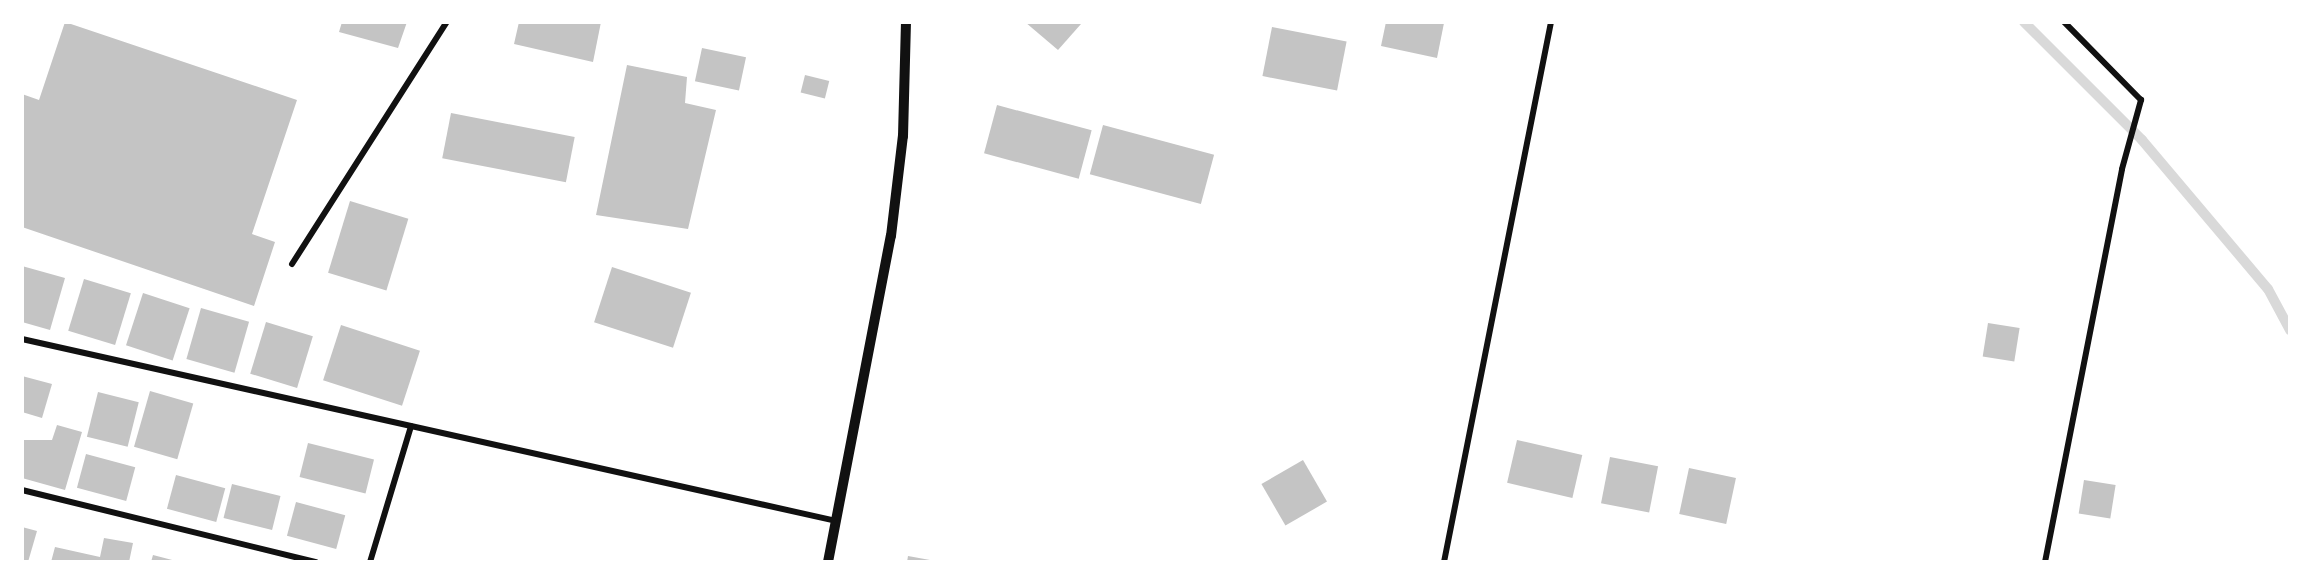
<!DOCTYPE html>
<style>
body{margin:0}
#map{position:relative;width:2312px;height:584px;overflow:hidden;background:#fff;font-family:"IBM Plex Sans",sans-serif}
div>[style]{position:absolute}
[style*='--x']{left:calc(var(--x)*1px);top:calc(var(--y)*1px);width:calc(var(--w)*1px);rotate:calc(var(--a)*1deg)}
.stream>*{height:10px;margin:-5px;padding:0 5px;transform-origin:5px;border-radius:5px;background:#d9d9d9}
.building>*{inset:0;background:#c4c4c4;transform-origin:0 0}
.minor>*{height:6px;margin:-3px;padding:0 3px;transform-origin:3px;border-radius:3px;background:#111}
.tertiary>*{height:10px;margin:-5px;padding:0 5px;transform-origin:5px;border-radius:5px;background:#111}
span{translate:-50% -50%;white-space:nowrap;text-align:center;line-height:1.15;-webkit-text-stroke:4.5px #fff;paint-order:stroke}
.frame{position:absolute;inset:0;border:24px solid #fff;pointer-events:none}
</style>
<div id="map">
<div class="stream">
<i style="--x:2024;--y:22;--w:167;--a:45"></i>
<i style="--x:2142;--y:140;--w:195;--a:49.8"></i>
<i style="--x:2268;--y:289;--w:47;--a:61.8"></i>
</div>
<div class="building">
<i style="clip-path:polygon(65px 22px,297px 100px,252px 234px,275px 242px,254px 306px,22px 227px,22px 94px,39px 100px)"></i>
<i style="clip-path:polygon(342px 22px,407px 22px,398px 48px,339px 32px)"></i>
<i style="clip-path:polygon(519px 22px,601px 22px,593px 62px,514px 44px)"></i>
<i style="clip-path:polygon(1025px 22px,1079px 22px,1081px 24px,1058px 50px)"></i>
<i style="clip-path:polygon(1386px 22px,1444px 23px,1437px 58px,1381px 46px)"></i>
<i style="left:1272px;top:27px;width:76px;height:50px;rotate:11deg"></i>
<i style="left:702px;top:48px;width:45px;height:34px;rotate:12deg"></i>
<i style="clip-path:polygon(627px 65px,687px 77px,685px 103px,716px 110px,688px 229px,596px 215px)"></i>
<i style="left:805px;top:75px;width:25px;height:18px;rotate:14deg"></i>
<i style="left:997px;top:105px;width:98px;height:50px;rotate:15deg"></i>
<i style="left:451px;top:113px;width:126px;height:46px;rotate:11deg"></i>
<i style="left:1103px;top:125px;width:115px;height:51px;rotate:15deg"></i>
<i style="left:350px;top:201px;width:61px;height:75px;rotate:17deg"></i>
<i style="clip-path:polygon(22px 266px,65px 278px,50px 330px,22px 322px)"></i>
<i style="left:612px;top:267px;width:83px;height:58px;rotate:18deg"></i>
<i style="left:84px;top:279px;width:49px;height:54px;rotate:17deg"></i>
<i style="left:143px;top:293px;width:49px;height:55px;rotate:18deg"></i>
<i style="left:201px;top:308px;width:50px;height:53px;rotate:16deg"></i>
<i style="left:266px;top:322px;width:49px;height:54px;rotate:17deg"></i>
<i style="left:1988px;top:323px;width:32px;height:34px;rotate:9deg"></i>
<i style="left:341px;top:325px;width:83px;height:58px;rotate:18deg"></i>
<i style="clip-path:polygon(22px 376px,52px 384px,42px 418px,22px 412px)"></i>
<i style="left:150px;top:391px;width:45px;height:58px;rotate:16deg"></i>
<i style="left:98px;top:392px;width:42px;height:46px;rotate:14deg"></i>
<i style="clip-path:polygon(57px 425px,82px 432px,65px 490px,22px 478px,23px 440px,52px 440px)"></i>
<i style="left:1517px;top:440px;width:67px;height:44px;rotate:13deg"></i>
<i style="left:308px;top:443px;width:68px;height:35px;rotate:14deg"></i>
<i style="left:86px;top:454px;width:51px;height:35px;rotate:15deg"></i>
<i style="left:1610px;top:457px;width:49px;height:47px;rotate:11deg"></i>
<i style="left:1303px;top:460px;width:48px;height:48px;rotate:60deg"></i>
<i style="left:1689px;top:468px;width:48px;height:47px;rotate:12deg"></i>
<i style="left:176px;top:475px;width:51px;height:35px;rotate:15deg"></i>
<i style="left:2084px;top:480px;width:32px;height:34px;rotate:9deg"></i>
<i style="left:232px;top:484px;width:50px;height:35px;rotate:14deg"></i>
<i style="left:296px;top:502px;width:51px;height:35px;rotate:15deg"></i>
<i style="clip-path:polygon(22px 527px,37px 531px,28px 562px,22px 562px)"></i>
<i style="clip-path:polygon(104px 538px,133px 543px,129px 562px,51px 562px,55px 547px,100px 557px)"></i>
<i style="clip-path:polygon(153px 555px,176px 561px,175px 562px,151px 562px)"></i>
<i style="clip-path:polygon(908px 556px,930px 560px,930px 562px,907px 562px)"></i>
</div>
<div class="minor">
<i style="--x:292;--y:264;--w:287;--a:-57.4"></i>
<i style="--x:22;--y:339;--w:834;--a:12.6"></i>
<i style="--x:22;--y:490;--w:303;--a:13.8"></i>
<i style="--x:370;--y:562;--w:142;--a:-73.2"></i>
<i style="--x:1444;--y:562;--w:550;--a:-78.79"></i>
<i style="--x:2045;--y:562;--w:400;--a:-78.9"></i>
<i style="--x:2122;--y:169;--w:72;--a:-74.6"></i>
<i style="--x:2141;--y:100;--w:110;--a:-134.6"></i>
</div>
<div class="tertiary">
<i style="--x:828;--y:562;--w:332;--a:-79.1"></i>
<i style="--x:891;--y:236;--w:101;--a:-83.2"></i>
<i style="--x:903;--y:136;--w:114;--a:-88.5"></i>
</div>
<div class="frame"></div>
</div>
